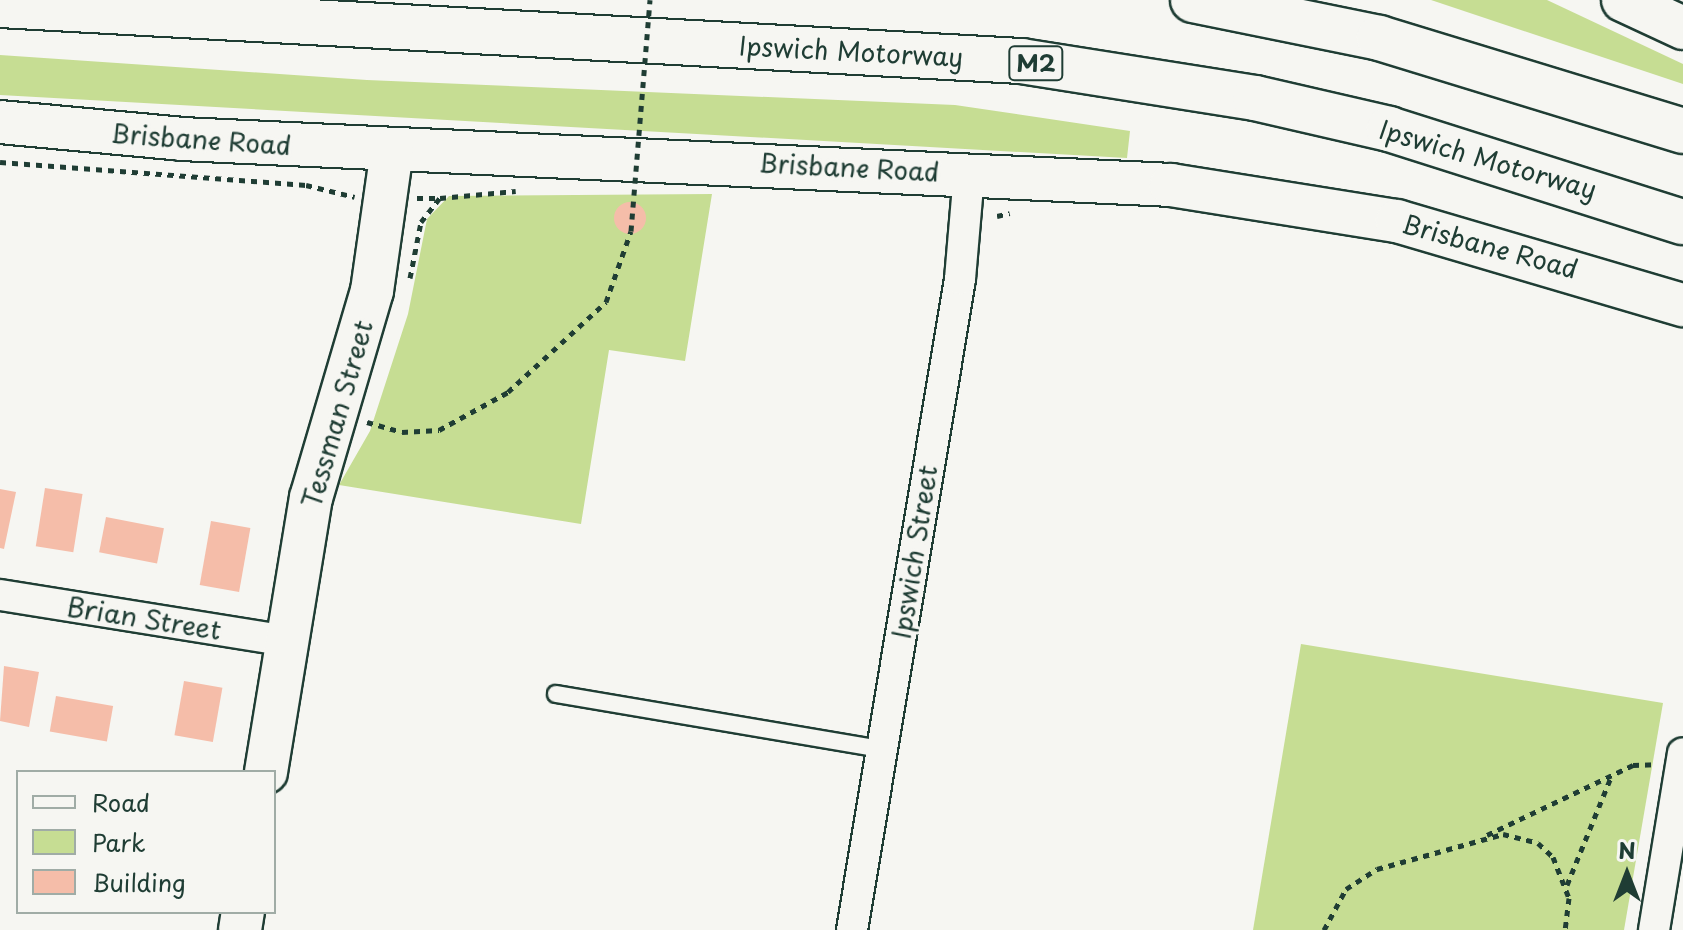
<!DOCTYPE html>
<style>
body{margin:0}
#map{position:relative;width:1683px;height:930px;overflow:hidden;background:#f6f6f2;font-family:"Playpen Sans",sans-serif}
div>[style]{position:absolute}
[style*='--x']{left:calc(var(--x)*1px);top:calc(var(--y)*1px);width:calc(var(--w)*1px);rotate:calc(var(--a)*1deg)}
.green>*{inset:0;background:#c6dd93}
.building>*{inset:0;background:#f5bda9;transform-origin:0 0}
.round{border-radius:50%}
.path>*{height:5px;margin-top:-2.5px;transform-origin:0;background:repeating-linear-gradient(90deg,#1f3d34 0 6px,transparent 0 12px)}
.roads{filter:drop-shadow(2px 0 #1f3d34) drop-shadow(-2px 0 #1f3d34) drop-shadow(0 2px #1f3d34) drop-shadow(0 -2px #1f3d34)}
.lane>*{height:16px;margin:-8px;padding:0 8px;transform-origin:8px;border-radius:8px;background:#f6f6f2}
.street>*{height:30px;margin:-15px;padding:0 15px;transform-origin:15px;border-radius:15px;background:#f6f6f2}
.secondary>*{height:42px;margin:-21px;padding:0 21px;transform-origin:21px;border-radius:21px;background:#f6f6f2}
.highway>*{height:44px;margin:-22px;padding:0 22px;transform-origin:22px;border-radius:22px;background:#f6f6f2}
.path-bridge>*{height:5px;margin-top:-2.5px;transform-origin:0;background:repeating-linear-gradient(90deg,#1f3d34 0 6px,transparent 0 12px)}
span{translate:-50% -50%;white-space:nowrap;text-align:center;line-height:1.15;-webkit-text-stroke:6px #f6f6f2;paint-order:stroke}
.shield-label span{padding:2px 6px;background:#f6f6f2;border:2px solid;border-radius:6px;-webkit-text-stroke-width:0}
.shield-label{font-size:24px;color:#1f3d34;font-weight:700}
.street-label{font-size:26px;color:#1f3d34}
.legend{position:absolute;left:16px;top:770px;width:260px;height:144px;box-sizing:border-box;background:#f6f6f2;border:2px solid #a0aca6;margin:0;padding:10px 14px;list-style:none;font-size:24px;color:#1f3d34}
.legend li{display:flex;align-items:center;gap:16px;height:40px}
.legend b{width:40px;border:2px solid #a0aca6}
.north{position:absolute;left:1587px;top:834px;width:80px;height:80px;-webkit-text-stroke:6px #f6f6f2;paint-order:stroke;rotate:0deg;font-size:22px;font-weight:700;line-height:32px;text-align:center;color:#1f3d34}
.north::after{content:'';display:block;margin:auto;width:28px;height:36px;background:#1f3d34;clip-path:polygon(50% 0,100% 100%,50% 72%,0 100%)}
</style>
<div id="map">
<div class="green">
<i style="clip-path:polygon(1431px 0,1547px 0,1683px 64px,1683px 84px)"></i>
<i style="clip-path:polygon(0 55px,367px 80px,955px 105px,1130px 131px,1127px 158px,0 95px)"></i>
<i style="clip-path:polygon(712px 194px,685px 361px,609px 350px,581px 524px,339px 485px,370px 431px,408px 314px,427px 219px,449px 196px)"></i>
<i style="clip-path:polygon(1301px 644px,1663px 703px,1624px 930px,1253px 930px)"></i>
</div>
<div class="building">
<i class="round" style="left:614px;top:202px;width:32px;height:32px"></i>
<i style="left:45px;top:488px;width:38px;height:59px;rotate:9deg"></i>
<i style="clip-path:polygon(0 489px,16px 492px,4px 549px,0 548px)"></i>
<i style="left:106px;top:517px;width:59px;height:36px;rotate:11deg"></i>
<i style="left:211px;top:521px;width:40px;height:65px;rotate:10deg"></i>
<i style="clip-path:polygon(4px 666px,39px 672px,29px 727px,0 721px)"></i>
<i style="left:184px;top:681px;width:39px;height:55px;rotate:10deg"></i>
<i style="left:56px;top:696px;width:58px;height:36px;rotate:10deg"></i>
</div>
<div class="path">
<i style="--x:0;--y:162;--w:307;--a:4.3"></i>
<i style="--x:306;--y:185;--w:50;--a:13.8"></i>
<i style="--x:417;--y:198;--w:22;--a:0"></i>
<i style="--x:997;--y:216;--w:13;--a:-13"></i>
<i style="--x:410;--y:278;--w:57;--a:-78.9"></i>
<i style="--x:421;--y:222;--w:31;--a:-52"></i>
<i style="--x:440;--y:198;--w:76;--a:-5.3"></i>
<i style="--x:367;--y:422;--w:36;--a:16"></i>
<i style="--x:402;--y:432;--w:37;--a:-3"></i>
<i style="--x:439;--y:430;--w:79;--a:-28.8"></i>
<i style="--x:508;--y:392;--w:133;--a:-42.6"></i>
<i style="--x:606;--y:302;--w:75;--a:-70.6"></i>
<i style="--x:1487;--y:835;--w:162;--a:-25.6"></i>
<i style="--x:1633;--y:765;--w:23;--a:-2"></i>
<i style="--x:1567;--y:885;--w:117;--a:-67.8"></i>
<i style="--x:1324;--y:930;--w:47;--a:-61.8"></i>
<i style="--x:1346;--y:889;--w:37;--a:-33"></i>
<i style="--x:1377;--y:869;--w:131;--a:-15.5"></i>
<i style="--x:1503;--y:834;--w:36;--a:14"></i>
<i style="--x:1538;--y:843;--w:21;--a:43"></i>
<i style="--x:1553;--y:857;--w:44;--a:68.7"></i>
<i style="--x:1569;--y:898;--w:32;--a:97"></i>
</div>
<div class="roads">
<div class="lane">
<i style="--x:556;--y:694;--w:331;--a:9.6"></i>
</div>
<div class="street">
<i style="--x:0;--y:595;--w:292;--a:9.1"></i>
<i style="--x:852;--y:930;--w:660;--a:-80.58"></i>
<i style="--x:960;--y:279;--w:106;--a:-85.1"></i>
<i style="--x:1654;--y:930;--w:179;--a:-80.7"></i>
</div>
<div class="secondary">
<i style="--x:1623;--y:0;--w:66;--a:25"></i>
<i style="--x:0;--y:122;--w:183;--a:5.3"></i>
<i style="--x:182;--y:139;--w:990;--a:2.66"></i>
<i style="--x:1171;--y:185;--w:229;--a:9.1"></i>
<i style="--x:1397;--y:221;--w:298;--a:16.4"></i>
<i style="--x:266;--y:772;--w:278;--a:-80.7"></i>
<i style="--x:311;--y:498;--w:216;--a:-73.6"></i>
<i style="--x:372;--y:291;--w:141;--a:-81.9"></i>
<i style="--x:240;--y:930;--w:18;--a:-81"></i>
</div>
<div class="highway">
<i style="--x:1193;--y:0;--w:190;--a:11.5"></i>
<i style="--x:1379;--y:38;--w:318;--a:17"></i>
<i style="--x:0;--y:5;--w:1023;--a:3.14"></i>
<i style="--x:1021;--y:61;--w:237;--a:9"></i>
<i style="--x:1255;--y:98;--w:138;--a:13"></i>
<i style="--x:1389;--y:129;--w:308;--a:17.6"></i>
</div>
</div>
<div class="path-bridge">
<i style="--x:631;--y:231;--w:232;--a:-85.3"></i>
</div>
<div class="shield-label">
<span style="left:1036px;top:63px">M2</span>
</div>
<div class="street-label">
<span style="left:851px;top:51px;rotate:3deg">Ipswich Motorway</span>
<span style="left:201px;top:139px;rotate:4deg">Brisbane Road</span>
<span style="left:1488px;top:159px;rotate:16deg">Ipswich Motorway</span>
<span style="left:849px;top:167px;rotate:3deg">Brisbane Road</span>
<span style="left:1490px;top:246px;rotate:15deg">Brisbane Road</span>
<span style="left:337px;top:414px;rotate:-74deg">Tessman Street</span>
<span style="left:914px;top:552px;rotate:-81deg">Ipswich Street</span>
<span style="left:144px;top:618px;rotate:9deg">Brian Street</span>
</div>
<ul class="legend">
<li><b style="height:10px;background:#f6f6f2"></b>Road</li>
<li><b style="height:22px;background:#c6dd93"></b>Park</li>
<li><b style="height:22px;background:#f5bda9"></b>Building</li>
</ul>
<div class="north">N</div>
</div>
